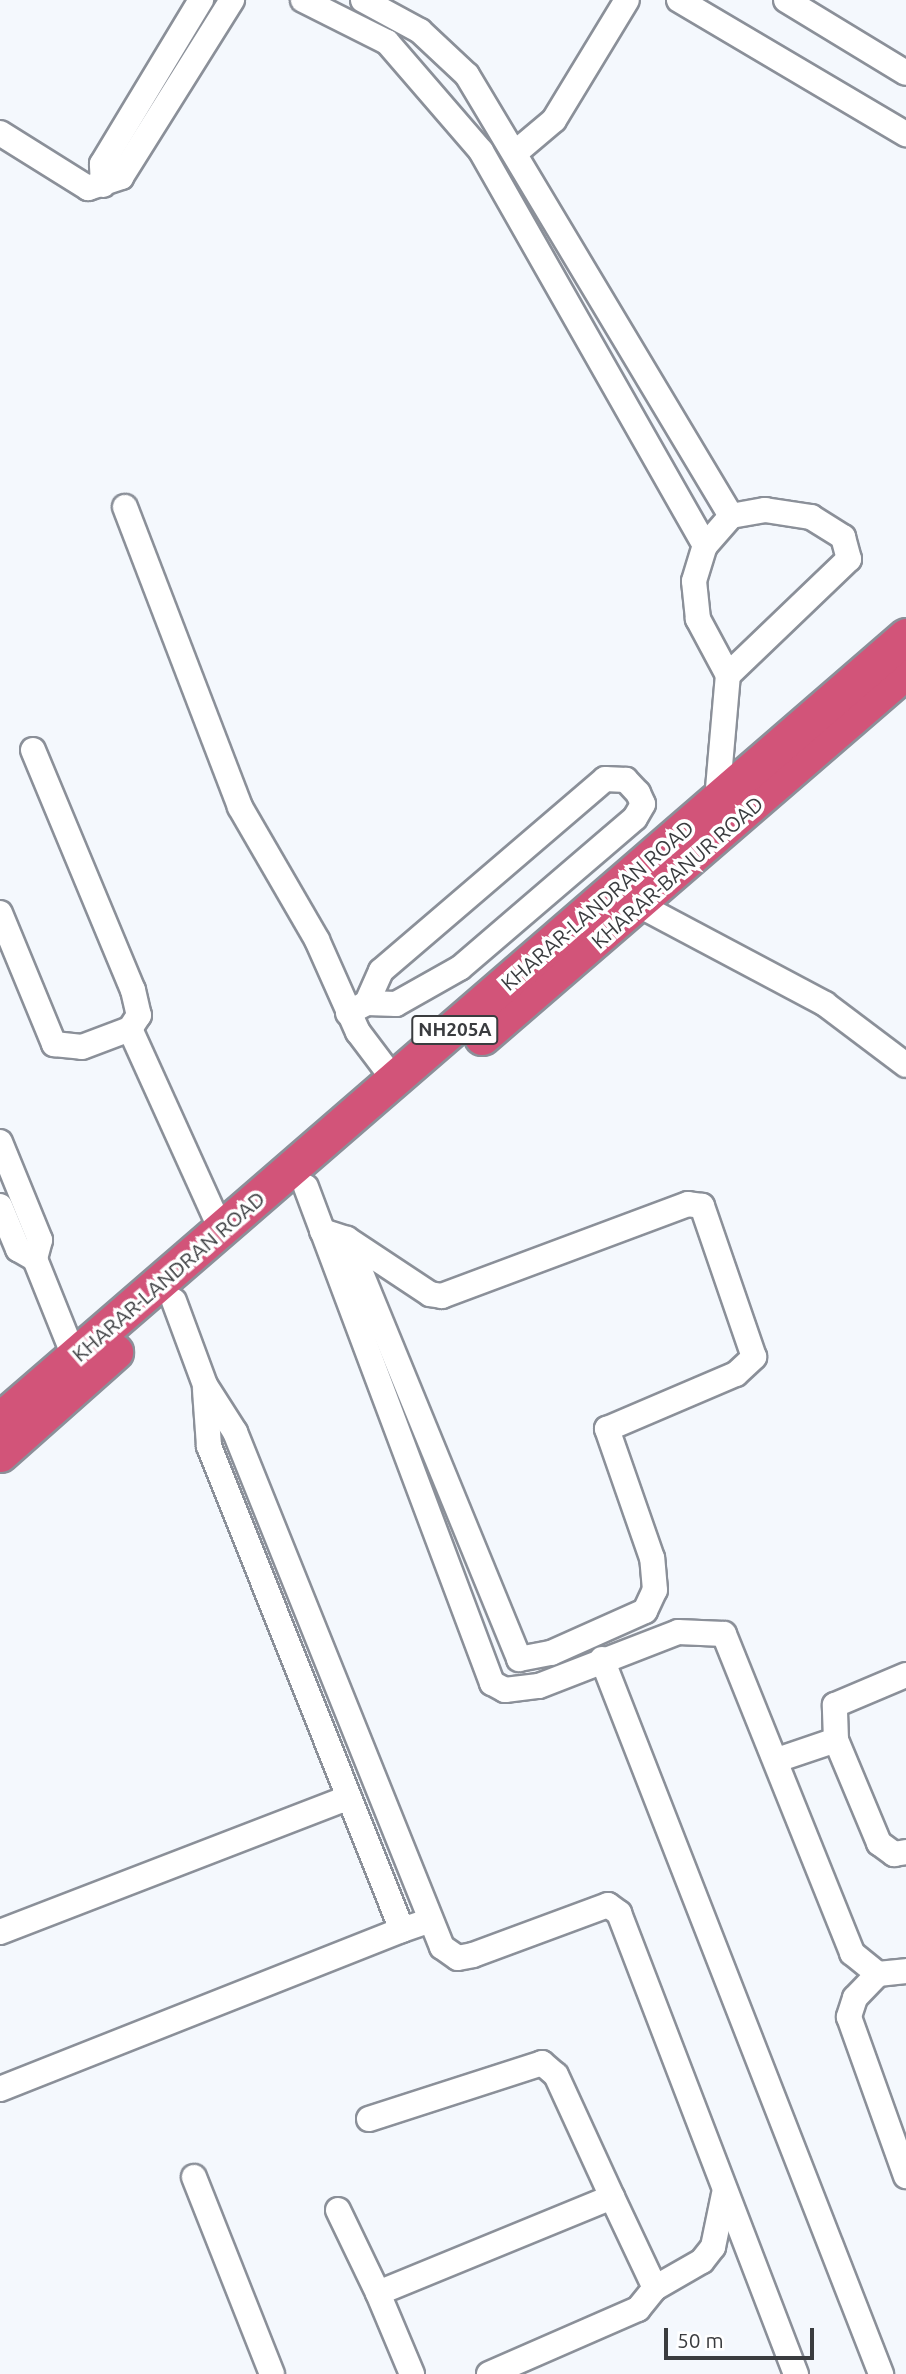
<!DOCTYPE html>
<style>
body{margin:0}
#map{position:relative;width:906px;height:2374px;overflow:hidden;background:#f4f8fd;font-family:Ubuntu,sans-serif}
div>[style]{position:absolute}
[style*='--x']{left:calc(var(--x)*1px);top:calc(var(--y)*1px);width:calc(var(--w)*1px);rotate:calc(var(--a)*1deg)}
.roads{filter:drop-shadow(2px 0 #8b9099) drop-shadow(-2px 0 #8b9099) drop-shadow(0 2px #8b9099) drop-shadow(0 -2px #8b9099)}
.minor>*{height:24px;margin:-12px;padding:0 12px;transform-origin:12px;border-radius:12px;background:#fff}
.highway>*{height:35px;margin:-17.5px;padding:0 17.5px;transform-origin:17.5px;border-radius:17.5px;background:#d25479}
span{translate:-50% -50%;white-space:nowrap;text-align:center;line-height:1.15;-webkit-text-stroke:7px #fff;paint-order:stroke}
.shield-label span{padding:2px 5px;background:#fff;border:2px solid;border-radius:5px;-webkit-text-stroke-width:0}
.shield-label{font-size:19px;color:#3a3c3f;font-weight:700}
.street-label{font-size:21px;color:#3a3c3f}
.scale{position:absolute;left:664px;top:2328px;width:150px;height:32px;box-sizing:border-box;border:4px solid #3a3c3f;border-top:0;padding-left:9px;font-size:21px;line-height:24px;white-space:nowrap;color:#3a3c3f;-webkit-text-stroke:5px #fff;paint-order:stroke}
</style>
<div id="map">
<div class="roads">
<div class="minor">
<i style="--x:303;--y:0;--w:94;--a:26.6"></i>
<i style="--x:387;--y:42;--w:144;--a:49.2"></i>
<i style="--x:481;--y:151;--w:454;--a:60.4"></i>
<i style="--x:363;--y:0;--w:65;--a:28.5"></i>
<i style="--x:420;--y:31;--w:64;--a:43.1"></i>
<i style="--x:467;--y:75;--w:514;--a:59.09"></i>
<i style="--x:679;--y:0;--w:264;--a:30.6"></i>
<i style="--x:786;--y:0;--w:140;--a:31.3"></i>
<i style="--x:0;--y:133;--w:104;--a:32"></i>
<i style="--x:88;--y:188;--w:35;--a:-18"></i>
<i style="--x:121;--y:177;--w:209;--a:-57.9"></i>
<i style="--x:515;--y:153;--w:51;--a:-40.2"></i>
<i style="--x:554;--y:120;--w:140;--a:-58.7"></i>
<i style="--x:103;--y:185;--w:21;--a:-93"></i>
<i style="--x:102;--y:164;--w:192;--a:-58.9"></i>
<i style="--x:125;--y:507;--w:321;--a:69"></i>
<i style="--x:240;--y:807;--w:154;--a:59.9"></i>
<i style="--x:317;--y:940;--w:101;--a:66"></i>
<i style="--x:358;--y:1032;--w:61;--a:52.9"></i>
<i style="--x:33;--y:750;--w:260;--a:67.4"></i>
<i style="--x:133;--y:990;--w:26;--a:77"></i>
<i style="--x:139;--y:1015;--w:17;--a:123"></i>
<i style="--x:717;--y:800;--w:125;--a:-85"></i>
<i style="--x:728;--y:675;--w:64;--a:-118.2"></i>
<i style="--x:698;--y:619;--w:38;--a:-96"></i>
<i style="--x:694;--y:581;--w:37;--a:-73"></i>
<i style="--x:705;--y:546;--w:40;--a:-49"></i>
<i style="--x:731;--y:516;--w:35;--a:-10"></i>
<i style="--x:765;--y:510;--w:47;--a:8.7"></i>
<i style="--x:811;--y:517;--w:38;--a:32"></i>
<i style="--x:843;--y:537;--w:23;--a:75"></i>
<i style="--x:849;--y:559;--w:168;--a:136.2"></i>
<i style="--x:624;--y:897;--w:228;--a:28"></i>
<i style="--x:825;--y:1004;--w:101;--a:37"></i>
<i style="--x:0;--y:913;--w:142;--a:67.6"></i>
<i style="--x:54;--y:1044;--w:28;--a:6"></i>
<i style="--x:82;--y:1047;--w:51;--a:-20.6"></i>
<i style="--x:130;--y:1029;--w:221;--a:65.6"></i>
<i style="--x:348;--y:1013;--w:21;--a:-28"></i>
<i style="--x:367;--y:1003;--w:29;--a:2"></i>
<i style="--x:396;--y:1004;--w:73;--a:-29.4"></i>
<i style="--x:460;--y:968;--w:230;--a:-40.6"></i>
<i style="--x:635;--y:818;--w:16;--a:-60"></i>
<i style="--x:643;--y:804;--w:12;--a:-114"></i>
<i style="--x:638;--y:793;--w:18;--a:-133"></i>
<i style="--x:626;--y:780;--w:21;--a:-177"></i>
<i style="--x:605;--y:779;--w:295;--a:139.4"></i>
<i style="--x:381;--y:971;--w:35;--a:114"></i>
<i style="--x:0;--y:1142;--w:106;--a:67.8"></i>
<i style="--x:40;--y:1240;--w:20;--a:105"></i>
<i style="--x:35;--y:1259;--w:105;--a:68.1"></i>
<i style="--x:306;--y:1187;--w:530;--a:69.44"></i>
<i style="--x:492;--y:1683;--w:15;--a:28"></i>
<i style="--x:505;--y:1690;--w:34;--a:-7"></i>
<i style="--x:539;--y:1686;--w:149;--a:-21.2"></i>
<i style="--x:678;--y:1632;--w:46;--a:2.5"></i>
<i style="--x:724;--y:1634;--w:344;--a:68.1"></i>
<i style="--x:852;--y:1953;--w:33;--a:39"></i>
<i style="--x:878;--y:1974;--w:28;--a:-6"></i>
<i style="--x:0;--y:1206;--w:47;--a:67.3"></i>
<i style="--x:18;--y:1249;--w:20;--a:30"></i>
<i style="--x:322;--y:1231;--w:26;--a:18"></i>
<i style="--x:347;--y:1239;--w:454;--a:67.7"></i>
<i style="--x:519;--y:1659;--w:33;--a:-11"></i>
<i style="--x:551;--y:1653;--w:103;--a:-24.1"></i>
<i style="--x:645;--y:1611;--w:23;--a:-65"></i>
<i style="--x:655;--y:1590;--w:32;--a:-95"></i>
<i style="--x:652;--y:1558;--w:137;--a:-109.2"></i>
<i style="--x:607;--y:1429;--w:140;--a:-23.1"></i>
<i style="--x:736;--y:1374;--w:25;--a:-43"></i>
<i style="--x:754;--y:1357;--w:160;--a:-109"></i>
<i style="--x:702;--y:1206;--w:14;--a:-172"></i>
<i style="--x:688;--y:1204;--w:263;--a:159.5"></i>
<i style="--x:442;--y:1296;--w:12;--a:-171"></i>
<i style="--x:430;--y:1294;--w:100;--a:-146.5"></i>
<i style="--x:174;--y:1301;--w:90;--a:69.7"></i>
<i style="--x:205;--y:1385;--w:56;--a:57.4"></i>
<i style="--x:235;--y:1432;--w:555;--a:68.1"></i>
<i style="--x:442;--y:1947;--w:19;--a:35"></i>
<i style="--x:458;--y:1958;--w:15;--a:-11"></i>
<i style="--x:473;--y:1955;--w:144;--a:-20.3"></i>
<i style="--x:608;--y:1905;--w:14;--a:36"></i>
<i style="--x:619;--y:1913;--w:494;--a:69"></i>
<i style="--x:205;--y:1390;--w:56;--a:85.9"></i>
<i style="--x:209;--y:1446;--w:521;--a:68.26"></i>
<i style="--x:402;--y:1930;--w:28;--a:-19"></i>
<i style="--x:602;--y:1659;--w:768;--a:68.68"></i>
<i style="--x:836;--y:1740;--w:35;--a:-92"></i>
<i style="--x:835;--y:1705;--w:77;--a:-22.9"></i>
<i style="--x:777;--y:1760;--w:62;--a:-18.7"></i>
<i style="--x:836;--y:1740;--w:112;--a:67.3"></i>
<i style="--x:879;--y:1843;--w:19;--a:36"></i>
<i style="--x:894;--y:1854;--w:12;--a:-9"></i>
<i style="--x:0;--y:1932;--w:374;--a:-21.1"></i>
<i style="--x:878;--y:1974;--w:33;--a:134"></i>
<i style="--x:855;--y:1998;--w:20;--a:108"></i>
<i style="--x:849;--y:2017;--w:169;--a:70.3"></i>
<i style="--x:0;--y:2089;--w:432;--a:-21.6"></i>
<i style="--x:369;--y:2119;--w:182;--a:-17.9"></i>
<i style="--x:542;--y:2063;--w:18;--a:41"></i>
<i style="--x:556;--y:2075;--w:134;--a:65.3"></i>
<i style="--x:194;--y:2177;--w:212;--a:68.4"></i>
<i style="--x:338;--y:2210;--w:92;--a:64.3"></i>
<i style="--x:412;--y:2374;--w:88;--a:-112.8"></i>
<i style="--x:378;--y:2293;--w:253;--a:-22.3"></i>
<i style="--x:612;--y:2197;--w:101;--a:64.7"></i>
<i style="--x:489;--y:2374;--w:163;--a:-23.6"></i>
<i style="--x:638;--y:2309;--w:27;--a:-51"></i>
<i style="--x:655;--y:2288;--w:54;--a:-29.9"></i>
<i style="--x:702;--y:2261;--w:18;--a:-52"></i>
<i style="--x:713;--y:2247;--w:54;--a:-78.3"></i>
</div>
<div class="highway">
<i style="--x:482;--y:1037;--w:560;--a:-40.8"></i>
<i style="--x:0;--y:1420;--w:1198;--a:-40.87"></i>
<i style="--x:0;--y:1454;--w:154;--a:-41.6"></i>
</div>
</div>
<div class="shield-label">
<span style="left:455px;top:1030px">NH205A</span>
</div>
<div class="street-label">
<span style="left:677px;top:872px;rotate:-41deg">KHARAR-BANUR ROAD</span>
<span style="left:597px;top:905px;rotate:-41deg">KHARAR-LANDRAN ROAD</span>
<span style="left:168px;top:1276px;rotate:-41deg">KHARAR-LANDRAN ROAD</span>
</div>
<div class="scale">50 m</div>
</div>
